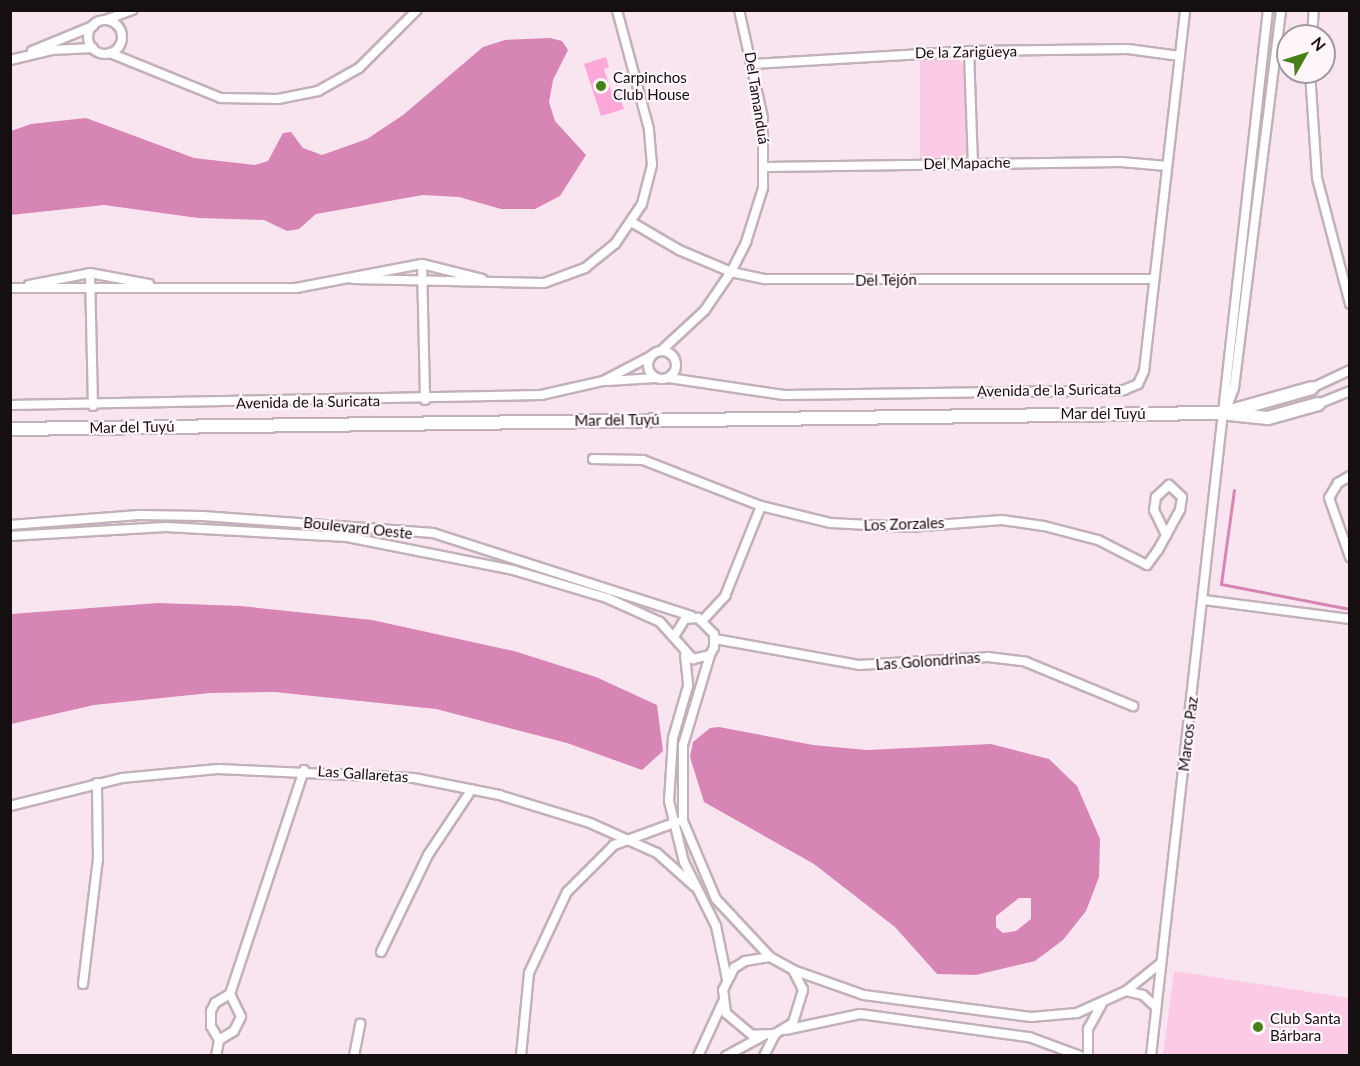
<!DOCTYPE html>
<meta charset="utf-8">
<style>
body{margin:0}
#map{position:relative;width:1360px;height:1066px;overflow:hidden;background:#f9e5f0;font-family:Lato,sans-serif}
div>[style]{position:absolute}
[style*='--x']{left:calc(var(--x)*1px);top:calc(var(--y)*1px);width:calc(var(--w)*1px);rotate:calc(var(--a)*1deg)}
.green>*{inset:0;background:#fbcae5}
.water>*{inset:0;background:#d785b5}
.stream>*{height:3px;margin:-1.5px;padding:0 1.5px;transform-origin:1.5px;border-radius:1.5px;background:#d785b5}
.building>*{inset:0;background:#fea8da}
.roads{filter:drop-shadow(2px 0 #c2b0ba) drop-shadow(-2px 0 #c2b0ba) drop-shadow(0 2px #c2b0ba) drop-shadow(0 -2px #c2b0ba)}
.street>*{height:8px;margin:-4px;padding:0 4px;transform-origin:4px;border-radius:4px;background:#fff}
.street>.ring{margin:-4px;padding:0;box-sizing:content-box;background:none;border:8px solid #fff;border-radius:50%}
.secondary>*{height:12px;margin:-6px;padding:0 6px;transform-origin:6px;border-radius:6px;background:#fff}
.dots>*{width:16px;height:16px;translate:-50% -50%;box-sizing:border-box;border:3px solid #fef6fa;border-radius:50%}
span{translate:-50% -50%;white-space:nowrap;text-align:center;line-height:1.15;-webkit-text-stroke:4.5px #fef6fa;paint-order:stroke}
.street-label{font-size:15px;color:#150f12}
.poi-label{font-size:15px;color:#150f12}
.left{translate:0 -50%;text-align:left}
.frame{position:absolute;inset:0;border:12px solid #150f12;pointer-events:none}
.north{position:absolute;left:1276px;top:24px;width:60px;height:60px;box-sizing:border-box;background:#fef6fa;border:2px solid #a19a9d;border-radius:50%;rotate:51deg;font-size:16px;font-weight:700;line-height:24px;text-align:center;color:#150f12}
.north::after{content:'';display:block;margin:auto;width:21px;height:27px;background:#488018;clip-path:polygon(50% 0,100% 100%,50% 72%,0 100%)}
</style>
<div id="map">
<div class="green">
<i style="clip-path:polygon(954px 55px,965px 66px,966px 152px,960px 161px,920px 162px,920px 57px)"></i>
<i style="clip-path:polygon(1174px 971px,1349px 998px,1349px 1055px,1163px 1055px)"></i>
</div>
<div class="water">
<i style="clip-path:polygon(550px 38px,562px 41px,568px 50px,553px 80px,549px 102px,555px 121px,586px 155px,560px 196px,535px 209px,501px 209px,459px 197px,423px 195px,316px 214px,299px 229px,287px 231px,264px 220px,198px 218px,104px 205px,11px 215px,11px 131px,31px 124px,86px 118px,194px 158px,255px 165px,268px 161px,283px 133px,291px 132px,303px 148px,322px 155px,367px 139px,403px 115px,483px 47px,505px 40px)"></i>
<i style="clip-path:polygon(158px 603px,241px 606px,372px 620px,514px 651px,596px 677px,657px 705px,663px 751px,642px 770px,567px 743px,436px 709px,275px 692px,210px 693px,94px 705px,11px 724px,11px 614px)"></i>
<i style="clip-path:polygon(evenodd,719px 727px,813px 745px,867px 750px,991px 744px,1049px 759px,1077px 786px,1100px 839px,1099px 877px,1086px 911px,1063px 940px,1035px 961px,976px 975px,937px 974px,895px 927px,814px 864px,704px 802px,690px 757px,693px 742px,710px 728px,719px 727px,1019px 898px,1031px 898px,1031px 919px,1016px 931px,1003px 933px,996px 927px,996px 916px,1019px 898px)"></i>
</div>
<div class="stream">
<i style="--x:1234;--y:490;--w:95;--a:97.9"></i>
<i style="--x:1221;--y:584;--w:131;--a:11"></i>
</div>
<div class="building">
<i style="clip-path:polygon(606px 57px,609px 67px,604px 69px,611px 91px,619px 95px,624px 109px,601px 116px,584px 64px)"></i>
</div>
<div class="roads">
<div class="street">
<i style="--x:105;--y:20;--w:29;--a:-20"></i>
<i class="ring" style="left:88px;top:20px;width:26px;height:26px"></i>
<i style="--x:1312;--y:36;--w:26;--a:-86"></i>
<i style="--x:32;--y:51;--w:66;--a:-22.3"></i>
<i style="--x:969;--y:51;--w:112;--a:88"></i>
<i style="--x:110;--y:53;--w:120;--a:22.1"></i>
<i style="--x:221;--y:98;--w:57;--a:1"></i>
<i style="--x:278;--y:99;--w:41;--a:-11.3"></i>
<i style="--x:318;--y:91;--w:47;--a:-29.3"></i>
<i style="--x:359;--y:68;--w:82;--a:-45"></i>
<i style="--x:10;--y:60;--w:43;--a:-13.4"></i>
<i style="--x:52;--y:50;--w:41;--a:-2.8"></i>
<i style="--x:753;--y:64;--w:216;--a:-3.4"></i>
<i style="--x:969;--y:51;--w:159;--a:-0.7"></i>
<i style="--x:1128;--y:49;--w:52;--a:7.7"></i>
<i style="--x:1310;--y:72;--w:106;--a:86.2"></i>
<i style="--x:1317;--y:178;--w:130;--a:75.3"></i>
<i style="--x:767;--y:167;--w:354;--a:-0.8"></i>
<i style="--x:1121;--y:162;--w:46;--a:5"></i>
<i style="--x:633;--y:223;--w:53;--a:30.4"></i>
<i style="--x:679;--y:250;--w:56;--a:22.9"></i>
<i style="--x:731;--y:272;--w:35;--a:12"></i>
<i style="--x:765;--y:279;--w:387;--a:0"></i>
<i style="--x:422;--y:264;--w:136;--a:88.7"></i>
<i style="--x:90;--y:273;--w:133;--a:88.7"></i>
<i style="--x:353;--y:279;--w:191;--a:1.2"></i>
<i style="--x:544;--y:283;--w:44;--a:-20.1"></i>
<i style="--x:585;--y:268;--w:38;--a:-39"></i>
<i style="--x:615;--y:244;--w:48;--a:-56"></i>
<i style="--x:642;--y:204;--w:40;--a:-75.6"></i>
<i style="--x:652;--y:165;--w:36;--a:-95"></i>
<i style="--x:649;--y:129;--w:123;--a:-105.1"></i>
<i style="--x:29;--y:285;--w:62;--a:-11.1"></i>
<i style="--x:90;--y:273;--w:60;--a:10.6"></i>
<i style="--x:10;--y:288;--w:286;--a:0"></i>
<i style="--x:296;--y:288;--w:128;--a:-10.8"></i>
<i style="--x:422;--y:264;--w:62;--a:14"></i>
<i style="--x:662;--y:350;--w:59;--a:-42.9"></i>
<i style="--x:705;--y:310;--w:46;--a:-55.6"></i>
<i style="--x:731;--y:272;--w:34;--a:-63"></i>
<i style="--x:746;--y:242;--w:57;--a:-72.5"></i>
<i style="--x:763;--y:188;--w:70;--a:-90"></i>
<i style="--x:763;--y:118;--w:111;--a:-102.5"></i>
<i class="ring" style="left:648px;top:351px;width:20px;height:20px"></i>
<i style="--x:669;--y:378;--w:116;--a:8.4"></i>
<i style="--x:784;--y:395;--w:340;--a:-0.8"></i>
<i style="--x:1124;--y:390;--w:15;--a:-23"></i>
<i style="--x:1138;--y:384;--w:14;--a:-65"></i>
<i style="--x:1144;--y:371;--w:363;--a:-83.5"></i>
<i style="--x:607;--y:381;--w:49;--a:-3.5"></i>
<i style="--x:1312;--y:388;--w:42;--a:-25.3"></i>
<i style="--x:1318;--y:404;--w:35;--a:-22"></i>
<i style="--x:10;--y:405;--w:531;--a:-1.08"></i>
<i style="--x:541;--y:395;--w:64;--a:-12.7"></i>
<i style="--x:603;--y:381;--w:54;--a:-27.5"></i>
<i style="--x:1226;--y:409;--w:22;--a:-69"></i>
<i style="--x:1234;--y:388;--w:381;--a:-82.9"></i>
<i style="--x:593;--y:459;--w:50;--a:1.1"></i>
<i style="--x:643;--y:460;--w:127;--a:21.3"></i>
<i style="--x:761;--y:506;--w:71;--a:13.8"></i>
<i style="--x:830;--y:523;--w:80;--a:2.9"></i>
<i style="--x:910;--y:527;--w:92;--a:-4.4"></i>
<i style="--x:1002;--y:520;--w:42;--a:8.1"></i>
<i style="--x:1044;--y:526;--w:56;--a:14.5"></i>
<i style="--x:1098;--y:540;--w:55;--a:27"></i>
<i style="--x:1147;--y:565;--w:19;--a:-54"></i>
<i style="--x:1158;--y:550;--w:46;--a:-61.2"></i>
<i style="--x:1180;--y:510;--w:13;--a:-81"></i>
<i style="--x:1182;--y:497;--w:18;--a:-137"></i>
<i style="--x:1169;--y:485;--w:18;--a:137"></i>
<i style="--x:1156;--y:497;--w:13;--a:99"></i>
<i style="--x:1154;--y:510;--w:28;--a:64"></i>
<i style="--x:1350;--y:476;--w:14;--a:150"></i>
<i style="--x:1338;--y:483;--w:17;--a:121"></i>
<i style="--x:1329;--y:498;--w:63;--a:70.4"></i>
<i style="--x:10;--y:525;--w:129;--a:-4.4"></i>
<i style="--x:139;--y:515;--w:64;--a:0.9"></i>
<i style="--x:203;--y:516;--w:231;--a:4.2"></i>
<i style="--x:433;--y:533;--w:271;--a:17.8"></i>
<i style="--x:10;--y:536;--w:156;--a:-3.3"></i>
<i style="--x:166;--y:527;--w:181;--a:3.2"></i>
<i style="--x:347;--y:537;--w:169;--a:11.2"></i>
<i style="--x:513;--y:570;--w:98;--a:16.6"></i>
<i style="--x:607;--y:598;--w:58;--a:24.4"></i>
<i style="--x:660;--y:622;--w:50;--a:48.3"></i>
<i style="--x:693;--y:659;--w:17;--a:-13"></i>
<i style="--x:710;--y:655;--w:9;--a:-63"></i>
<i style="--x:714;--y:647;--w:13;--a:-90"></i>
<i style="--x:714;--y:634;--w:23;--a:-135"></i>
<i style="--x:698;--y:618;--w:13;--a:176"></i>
<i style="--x:685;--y:619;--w:19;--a:122"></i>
<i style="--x:1204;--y:600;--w:147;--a:7.4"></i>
<i style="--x:703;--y:620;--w:33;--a:-47"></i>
<i style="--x:725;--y:596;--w:97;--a:-68.2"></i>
<i style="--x:715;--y:639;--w:146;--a:10.2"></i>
<i style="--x:859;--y:665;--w:129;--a:-3.5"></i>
<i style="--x:988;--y:657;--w:38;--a:7"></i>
<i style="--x:1026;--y:662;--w:116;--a:22.4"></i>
<i style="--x:685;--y:655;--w:31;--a:84"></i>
<i style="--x:688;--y:686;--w:54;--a:106.1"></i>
<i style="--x:673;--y:738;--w:63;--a:93.6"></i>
<i style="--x:669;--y:801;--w:63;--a:76.2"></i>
<i style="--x:684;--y:862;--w:72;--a:63.4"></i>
<i style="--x:716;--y:926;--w:54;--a:78.3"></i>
<i style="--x:710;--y:655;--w:94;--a:106.7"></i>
<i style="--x:683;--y:745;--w:76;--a:90"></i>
<i style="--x:683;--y:821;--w:85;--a:67.1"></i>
<i style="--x:716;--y:899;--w:79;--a:47"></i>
<i style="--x:770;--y:957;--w:26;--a:29"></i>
<i style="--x:793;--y:970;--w:22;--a:63"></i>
<i style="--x:803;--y:990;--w:34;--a:107"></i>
<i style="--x:793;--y:1023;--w:21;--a:149"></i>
<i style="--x:775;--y:1034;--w:23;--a:178"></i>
<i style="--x:752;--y:1035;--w:34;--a:-140"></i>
<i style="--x:726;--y:1013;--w:23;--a:-97"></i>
<i style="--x:723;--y:990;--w:25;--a:-63"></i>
<i style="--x:734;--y:968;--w:13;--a:-32"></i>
<i style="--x:745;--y:961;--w:25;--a:-9"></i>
<i style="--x:10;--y:806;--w:115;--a:-14"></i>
<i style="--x:122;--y:778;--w:96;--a:-5.4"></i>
<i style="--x:218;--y:769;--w:196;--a:2.6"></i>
<i style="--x:414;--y:778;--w:87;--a:11.3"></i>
<i style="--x:499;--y:795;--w:95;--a:17.1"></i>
<i style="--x:590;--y:823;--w:73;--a:24.1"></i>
<i style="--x:657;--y:853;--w:50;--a:41.7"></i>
<i style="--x:381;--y:952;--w:108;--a:-64.1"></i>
<i style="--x:428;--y:855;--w:79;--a:-56.3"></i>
<i style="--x:793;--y:970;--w:75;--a:19.4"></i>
<i style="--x:864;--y:995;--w:168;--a:7.5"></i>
<i style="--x:1031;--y:1017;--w:46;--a:-5"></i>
<i style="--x:1077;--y:1013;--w:54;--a:-24.2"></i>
<i style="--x:1126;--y:991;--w:17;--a:13"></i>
<i style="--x:1143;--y:995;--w:18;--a:43"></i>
<i style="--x:83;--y:984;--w:126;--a:-83.2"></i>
<i style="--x:98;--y:859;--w:76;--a:-90.8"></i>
<i style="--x:1126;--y:991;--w:45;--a:-38.7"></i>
<i style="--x:230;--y:994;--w:236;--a:-71.7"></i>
<i style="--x:230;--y:994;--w:25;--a:64"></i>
<i style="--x:241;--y:1017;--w:16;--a:117"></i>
<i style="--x:234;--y:1031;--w:17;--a:149"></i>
<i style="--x:219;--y:1040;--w:16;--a:-120"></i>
<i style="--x:211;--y:1026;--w:15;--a:-90"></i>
<i style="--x:211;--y:1011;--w:9;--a:-63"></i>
<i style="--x:215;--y:1003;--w:17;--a:-31"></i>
<i style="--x:785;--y:1030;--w:77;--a:-12"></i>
<i style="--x:860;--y:1014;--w:171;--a:7.8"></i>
<i style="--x:1029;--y:1037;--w:54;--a:20.4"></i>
<i style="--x:216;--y:1056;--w:16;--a:-79"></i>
<i style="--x:354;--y:1056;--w:33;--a:-79"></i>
<i style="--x:521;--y:1056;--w:83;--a:-84.5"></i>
<i style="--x:529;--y:973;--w:89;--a:-64.9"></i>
<i style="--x:567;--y:892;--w:66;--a:-45"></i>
<i style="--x:614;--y:845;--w:67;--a:-20.1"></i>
<i style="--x:698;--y:1056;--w:60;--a:-65.2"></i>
<i style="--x:726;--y:1056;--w:42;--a:-28.4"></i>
<i style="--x:764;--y:1056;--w:25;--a:-63"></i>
<i style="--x:1088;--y:1056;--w:27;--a:-90"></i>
<i style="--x:1088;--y:1029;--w:29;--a:-61"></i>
<i style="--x:1151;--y:1056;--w:1053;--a:-83.62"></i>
</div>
<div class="secondary">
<i style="--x:1229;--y:414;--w:39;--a:6"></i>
<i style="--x:1268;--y:418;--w:52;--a:-15.6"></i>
<i style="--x:10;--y:429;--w:1214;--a:-0.76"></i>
<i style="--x:1224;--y:413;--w:91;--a:-15.9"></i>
</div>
</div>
<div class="dots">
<i style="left:601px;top:86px;background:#488018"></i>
<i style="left:1258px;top:1027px;background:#488018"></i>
</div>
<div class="street-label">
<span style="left:966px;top:52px;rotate:-1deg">De la Zarigüeya</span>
<span style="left:757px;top:98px;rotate:81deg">Del Tamanduá</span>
<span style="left:967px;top:163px;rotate:-1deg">Del Mapache</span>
<span style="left:886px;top:280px;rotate:-1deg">Del Tejón</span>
<span style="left:1049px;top:390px;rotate:-1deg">Avenida de la Suricata</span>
<span style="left:308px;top:402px;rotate:-1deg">Avenida de la Suricata</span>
<span style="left:1103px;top:414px">Mar del Tuyú</span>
<span style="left:617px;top:420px;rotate:-1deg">Mar del Tuyú</span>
<span style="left:132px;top:427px;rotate:-1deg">Mar del Tuyú</span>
<span style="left:904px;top:524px;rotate:-2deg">Los Zorzales</span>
<span style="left:358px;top:528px;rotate:6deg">Boulevard Oeste</span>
<span style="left:928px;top:661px;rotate:-4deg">Las Golondrinas</span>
<span style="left:1188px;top:734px;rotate:-83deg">Marcos Paz</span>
<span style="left:363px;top:774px;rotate:4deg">Las Gallaretas</span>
</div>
<div class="poi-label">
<span class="left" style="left:613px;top:86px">Carpinchos<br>Club House</span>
<span class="left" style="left:1270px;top:1027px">Club Santa<br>Bárbara</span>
</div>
<div class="frame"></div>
<div class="north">N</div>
</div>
